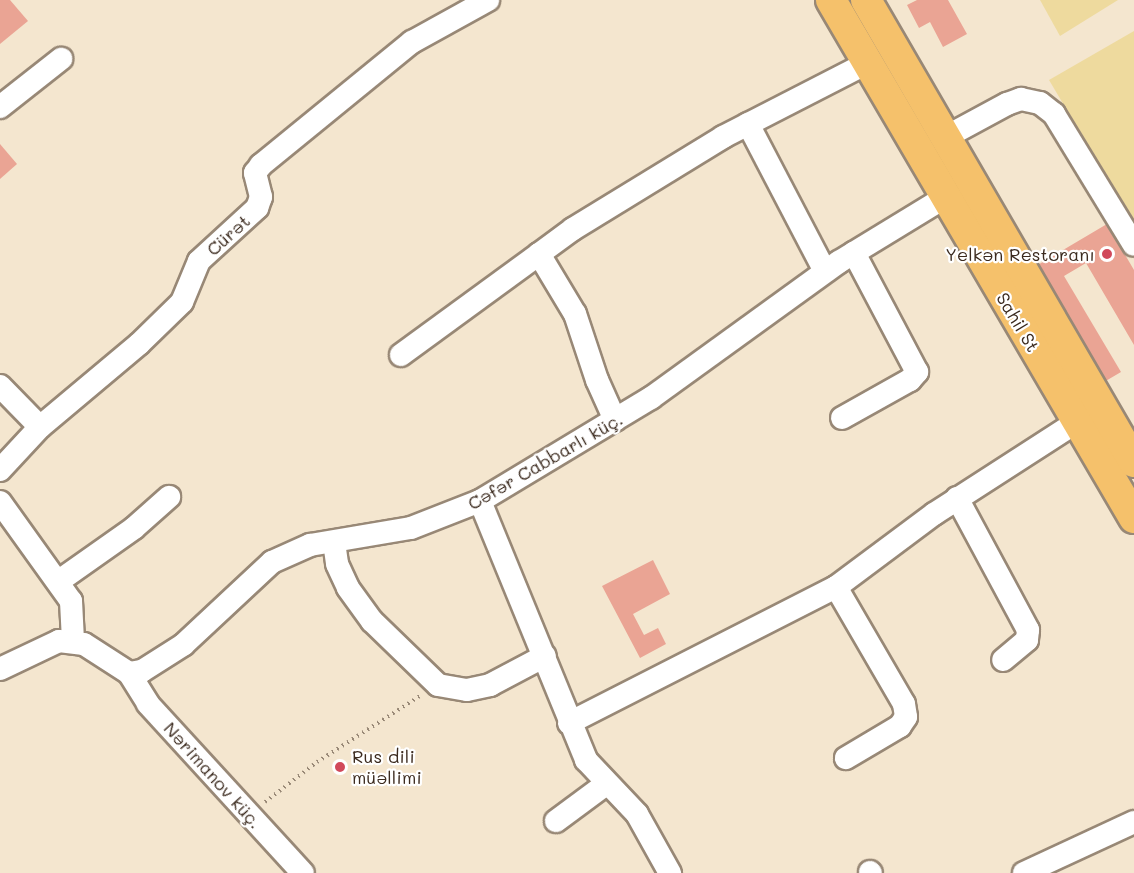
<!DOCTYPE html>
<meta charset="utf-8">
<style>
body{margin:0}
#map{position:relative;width:1134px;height:873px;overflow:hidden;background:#f4e6cf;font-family:Mali,sans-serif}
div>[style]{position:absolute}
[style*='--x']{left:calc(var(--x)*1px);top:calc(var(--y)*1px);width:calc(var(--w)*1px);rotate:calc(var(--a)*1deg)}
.sand>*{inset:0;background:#eeda9e}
.building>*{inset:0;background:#eaa494}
.path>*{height:4px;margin-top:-2px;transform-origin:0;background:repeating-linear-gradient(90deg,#988876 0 1.5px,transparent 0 6px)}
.roads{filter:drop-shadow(2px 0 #988876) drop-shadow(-2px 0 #988876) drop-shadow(0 2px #988876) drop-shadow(0 -2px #988876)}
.minor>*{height:22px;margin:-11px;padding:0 11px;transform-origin:11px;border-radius:11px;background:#fff}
.major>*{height:30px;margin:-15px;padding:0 15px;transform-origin:15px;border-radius:15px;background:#f5c16b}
.dots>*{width:16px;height:16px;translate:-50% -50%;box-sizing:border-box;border:3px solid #fff;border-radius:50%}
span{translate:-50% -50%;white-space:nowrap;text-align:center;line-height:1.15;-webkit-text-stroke:4.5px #fff;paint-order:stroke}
.street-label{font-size:18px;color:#3b2a1e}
.poi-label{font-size:18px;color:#3b2a1e}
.right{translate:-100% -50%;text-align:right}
.left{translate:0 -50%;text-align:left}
</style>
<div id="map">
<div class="sand">
<i style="clip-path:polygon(1040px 0,1118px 0,1060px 36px)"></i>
<i style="clip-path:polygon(1134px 31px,1134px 223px,1049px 80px)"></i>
</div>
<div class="building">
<i style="clip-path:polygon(0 0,10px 0,28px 21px,0 44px)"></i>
<i style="clip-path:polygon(917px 0,948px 0,967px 34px,943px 47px,930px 22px,919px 28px,907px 5px)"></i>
<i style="clip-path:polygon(0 144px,17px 164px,0 179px)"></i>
<i style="clip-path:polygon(1107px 224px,1134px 270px,1134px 345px,1086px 263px,1064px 276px,1121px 372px,1104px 382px,1036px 266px)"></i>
<i style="clip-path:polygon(653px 560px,670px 594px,633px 614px,644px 635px,658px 628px,666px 644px,640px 658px,602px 586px)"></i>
</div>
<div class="path">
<i style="--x:265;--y:802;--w:66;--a:-37.6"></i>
<i style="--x:317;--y:762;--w:122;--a:-32.7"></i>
</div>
<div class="roads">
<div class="minor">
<i style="--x:0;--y:107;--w:78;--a:-38.2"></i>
<i style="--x:748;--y:124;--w:166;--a:62.4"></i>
<i style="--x:944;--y:138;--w:72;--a:-28.4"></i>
<i style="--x:1007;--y:104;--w:15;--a:-20"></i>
<i style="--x:1021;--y:99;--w:19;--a:12"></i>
<i style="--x:1040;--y:103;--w:18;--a:38"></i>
<i style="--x:1054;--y:114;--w:153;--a:58.6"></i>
<i style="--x:401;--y:355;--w:171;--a:-36.2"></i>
<i style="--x:0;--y:386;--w:57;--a:45.7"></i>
<i style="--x:842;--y:418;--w:78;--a:-29.2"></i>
<i style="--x:910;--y:380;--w:11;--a:-49"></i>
<i style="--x:917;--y:372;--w:135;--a:-117.9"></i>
<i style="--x:615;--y:420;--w:44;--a:-114.2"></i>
<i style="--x:597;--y:380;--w:70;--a:-108.4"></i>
<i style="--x:575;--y:314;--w:70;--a:-121"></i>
<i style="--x:539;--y:254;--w:42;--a:-36.3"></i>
<i style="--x:573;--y:229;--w:176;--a:-31.5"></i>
<i style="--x:723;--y:137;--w:162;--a:-27.2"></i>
<i style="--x:0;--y:470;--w:59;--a:-47.1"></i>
<i style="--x:40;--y:427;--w:129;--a:-40"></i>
<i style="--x:139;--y:344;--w:60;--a:-44.3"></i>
<i style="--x:182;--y:302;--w:44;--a:-67.5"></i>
<i style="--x:199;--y:261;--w:79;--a:-42.4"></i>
<i style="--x:257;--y:208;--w:12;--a:-70"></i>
<i style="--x:261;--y:197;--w:25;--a:-104"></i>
<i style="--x:255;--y:173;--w:10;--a:-53"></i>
<i style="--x:261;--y:165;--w:195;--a:-39.2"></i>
<i style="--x:412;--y:42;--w:87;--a:-28.9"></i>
<i style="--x:957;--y:498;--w:150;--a:61.7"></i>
<i style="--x:1028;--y:630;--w:10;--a:96"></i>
<i style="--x:1027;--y:640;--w:31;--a:140"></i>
<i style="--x:480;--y:501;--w:280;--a:67.7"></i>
<i style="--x:586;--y:760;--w:74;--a:46.6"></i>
<i style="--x:637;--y:814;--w:68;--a:60.8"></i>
<i style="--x:0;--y:502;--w:122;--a:54.4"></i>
<i style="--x:71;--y:601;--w:40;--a:87.1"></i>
<i style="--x:334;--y:542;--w:22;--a:82"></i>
<i style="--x:337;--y:564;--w:26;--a:65"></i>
<i style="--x:348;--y:588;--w:41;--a:54"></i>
<i style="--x:372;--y:621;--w:92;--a:44.1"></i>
<i style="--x:438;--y:685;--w:29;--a:10"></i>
<i style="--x:467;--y:690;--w:24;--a:-12"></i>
<i style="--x:490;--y:685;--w:62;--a:-27.8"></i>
<i style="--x:59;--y:581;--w:92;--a:-35.2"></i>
<i style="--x:134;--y:528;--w:47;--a:-41.5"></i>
<i style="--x:836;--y:587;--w:135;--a:59.8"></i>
<i style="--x:904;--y:704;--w:13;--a:81"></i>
<i style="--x:906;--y:717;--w:11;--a:124"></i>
<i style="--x:900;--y:726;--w:63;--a:149.3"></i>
<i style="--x:0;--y:669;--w:65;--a:-25.4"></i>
<i style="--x:59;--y:641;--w:25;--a:7"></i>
<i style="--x:84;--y:644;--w:54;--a:32.8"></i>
<i style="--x:129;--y:673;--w:13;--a:-9"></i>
<i style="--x:142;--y:671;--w:49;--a:-32.4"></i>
<i style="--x:183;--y:645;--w:122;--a:-43"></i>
<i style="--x:272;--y:562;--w:42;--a:-24.1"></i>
<i style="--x:310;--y:545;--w:102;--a:-9.6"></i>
<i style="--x:411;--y:528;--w:74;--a:-21.4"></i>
<i style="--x:480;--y:501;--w:200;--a:-31.1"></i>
<i style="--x:651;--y:398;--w:232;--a:-35.9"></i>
<i style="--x:839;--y:262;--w:123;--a:-31.4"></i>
<i style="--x:129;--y:673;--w:36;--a:58"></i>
<i style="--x:148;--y:704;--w:229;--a:47.5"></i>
<i style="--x:569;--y:723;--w:300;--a:-27"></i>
<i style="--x:836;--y:587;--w:122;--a:-36.7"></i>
<i style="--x:934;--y:514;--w:170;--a:-32.8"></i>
<i style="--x:556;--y:821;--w:62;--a:-36.5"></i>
<i style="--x:870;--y:872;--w:1;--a:45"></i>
<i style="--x:1024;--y:873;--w:121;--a:-24.9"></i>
</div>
<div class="major">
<i style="--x:831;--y:0;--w:600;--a:59.67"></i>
<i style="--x:866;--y:0;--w:534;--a:59.88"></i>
</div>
</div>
<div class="dots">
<i style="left:1107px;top:254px;background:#d1495b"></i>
<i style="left:340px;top:767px;background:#d1495b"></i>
</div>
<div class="street-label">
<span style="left:228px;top:235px;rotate:-42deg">Cürət</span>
<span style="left:1018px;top:322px;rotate:59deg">Sahil St</span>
<span style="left:545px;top:461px;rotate:-30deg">Cəfər Cabbarlı küç.</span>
<span style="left:213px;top:775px;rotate:48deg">Nərimanov küç.</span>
</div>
<div class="poi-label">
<span class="right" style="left:1095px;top:254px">Yelkən Restoranı</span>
<span class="left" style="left:352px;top:767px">Rus dili<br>müəllimi</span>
</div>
</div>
